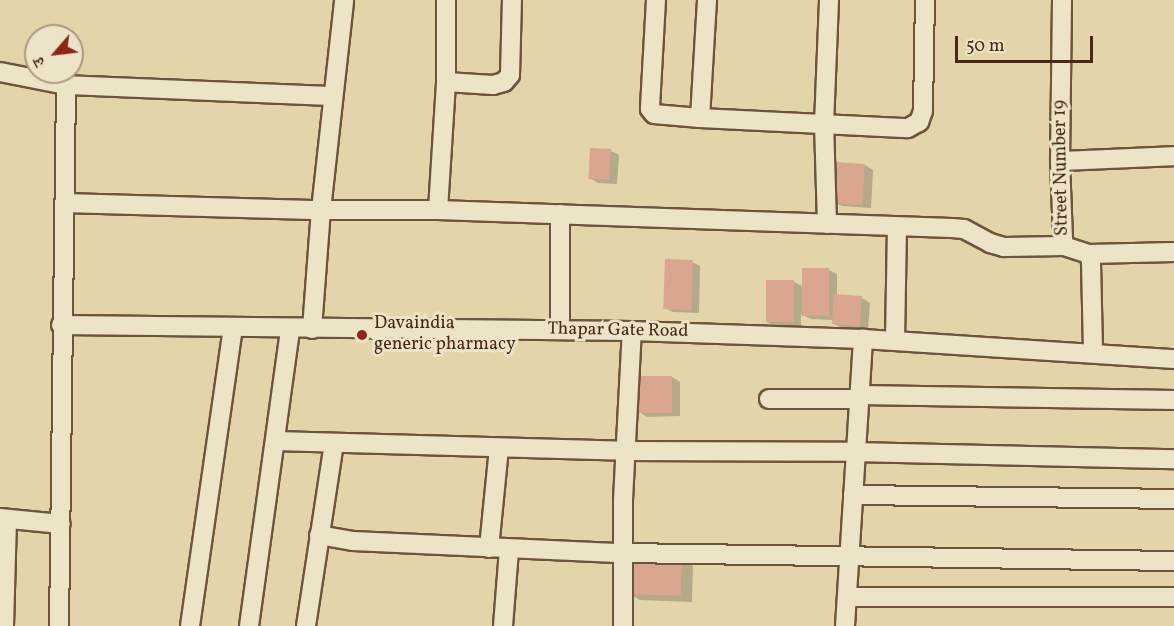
<!DOCTYPE html>
<meta charset="utf-8">
<style>
body{margin:0}
#map{position:relative;width:1174px;height:626px;overflow:hidden;background:#e3d5a9;font-family:Vollkorn,"Noto Serif Devanagari",serif}
div>[style]{position:absolute}
[style*='--x']{left:calc(var(--x)*1px);top:calc(var(--y)*1px);width:calc(var(--w)*1px);rotate:calc(var(--a)*1deg)}
.shadow>*{inset:0;background:#0003}
.building>*{inset:0;background:#dba68f;transform-origin:0 0}
.roads{filter:drop-shadow(2px 0 #6f543c) drop-shadow(-2px 0 #6f543c) drop-shadow(0 2px #6f543c) drop-shadow(0 -2px #6f543c)}
.minor>*{height:18px;margin:-9px;padding:0 9px;transform-origin:9px;border-radius:9px;background:#ede4c7}
.dots>*{width:16px;height:16px;translate:-50% -50%;box-sizing:border-box;border:3px solid #ede4c7;border-radius:50%}
span{translate:-50% -50%;white-space:nowrap;text-align:center;line-height:1.15;-webkit-text-stroke:6px #ede4c7;paint-order:stroke}
.street-label{font-size:18px;color:#482918}
.poi-label{font-size:18px;color:#482918}
.left{translate:0 -50%;text-align:left}
.north{position:absolute;left:24px;top:24px;width:60px;height:60px;box-sizing:border-box;background:#ede4c7;border:2px solid #ab9981;border-radius:50%;rotate:242deg;font-size:16px;font-weight:700;line-height:24px;text-align:center;color:#482918}
.north::after{content:'';display:block;margin:auto;width:21px;height:27px;background:#8f2418;clip-path:polygon(50% 0,100% 100%,50% 72%,0 100%)}
.scale{position:absolute;left:955px;top:36px;width:138px;height:27px;box-sizing:border-box;border:3px solid #482918;border-top:0;padding-left:8px;font-size:18px;line-height:21px;white-space:nowrap;color:#482918;-webkit-text-stroke:4px #ede4c7;paint-order:stroke}
</style>
<div id="map">
<div class="shadow">
<i style="clip-path:polygon(611px 151px,619px 155px,617px 184px,598px 183px,590px 178px)"></i>
<i style="clip-path:polygon(865px 165px,873px 170px,871px 208px,842px 206px,834px 202px)"></i>
<i style="clip-path:polygon(692px 262px,700px 266px,699px 313px,673px 312px,665px 308px)"></i>
<i style="clip-path:polygon(829px 270px,837px 274px,837px 296px,862px 298px,870px 303px,868px 330px,841px 328px,833px 323px,834px 320px,811px 319px,801px 314px,801px 327px,775px 326px,767px 322px,794px 282px,804px 287px)"></i>
<i style="clip-path:polygon(672px 377px,680px 382px,680px 416px,647px 417px,639px 412px)"></i>
<i style="clip-path:polygon(681px 559px,693px 566px,692px 602px,640px 600px,628px 593px)"></i>
</div>
<div class="building">
<i style="left:590px;top:148px;width:21px;height:31px;rotate:3deg"></i>
<i style="left:835px;top:162px;width:30px;height:41px;rotate:4deg"></i>
<i style="left:665px;top:259px;width:28px;height:50px;rotate:2deg"></i>
<i style="left:802px;top:268px;width:27px;height:48px"></i>
<i style="left:766px;top:280px;width:28px;height:42px"></i>
<i style="left:834px;top:294px;width:28px;height:30px;rotate:4deg"></i>
<i style="left:637px;top:376px;width:35px;height:37px"></i>
<i style="left:628px;top:555px;width:54px;height:39px;rotate:2deg"></i>
</div>
<div class="roads">
<div class="minor">
<i style="--x:656;--y:0;--w:109;--a:93.2"></i>
<i style="--x:650;--y:109;--w:6;--a:51"></i>
<i style="--x:654;--y:114;--w:46;--a:5"></i>
<i style="--x:707;--y:0;--w:118;--a:93.4"></i>
<i style="--x:700;--y:118;--w:208;--a:2.8"></i>
<i style="--x:908;--y:128;--w:13;--a:-29"></i>
<i style="--x:919;--y:122;--w:12;--a:-70"></i>
<i style="--x:923;--y:111;--w:111;--a:-89"></i>
<i style="--x:1062;--y:0;--w:161;--a:90.7"></i>
<i style="--x:1060;--y:161;--w:78;--a:87.8"></i>
<i style="--x:1063;--y:239;--w:7;--a:82"></i>
<i style="--x:1064;--y:246;--w:26;--a:18"></i>
<i style="--x:1089;--y:254;--w:8;--a:76"></i>
<i style="--x:1091;--y:262;--w:91;--a:88.7"></i>
<i style="--x:0;--y:72;--w:67;--a:11.1"></i>
<i style="--x:66;--y:85;--w:541;--a:90.74"></i>
<i style="--x:446;--y:82;--w:47;--a:3.7"></i>
<i style="--x:493;--y:85;--w:11;--a:-15"></i>
<i style="--x:504;--y:82;--w:9;--a:-49"></i>
<i style="--x:510;--y:75;--w:75;--a:-88.5"></i>
<i style="--x:66;--y:85;--w:267;--a:2.4"></i>
<i style="--x:1060;--y:161;--w:114;--a:-2.5"></i>
<i style="--x:64;--y:203;--w:257;--a:1.6"></i>
<i style="--x:321;--y:210;--w:117;--a:0"></i>
<i style="--x:438;--y:210;--w:514;--a:2.01"></i>
<i style="--x:952;--y:228;--w:12;--a:5"></i>
<i style="--x:964;--y:229;--w:30;--a:28"></i>
<i style="--x:990;--y:243;--w:15;--a:16"></i>
<i style="--x:1004;--y:247;--w:60;--a:-1"></i>
<i style="--x:438;--y:210;--w:128;--a:-86.4"></i>
<i style="--x:446;--y:82;--w:82;--a:-90"></i>
<i style="--x:560;--y:214;--w:116;--a:90"></i>
<i style="--x:827;--y:224;--w:99;--a:-91.7"></i>
<i style="--x:824;--y:125;--w:125;--a:-87.7"></i>
<i style="--x:1089;--y:254;--w:85;--a:-1.3"></i>
<i style="--x:61;--y:325;--w:571;--a:0.6"></i>
<i style="--x:632;--y:331;--w:231;--a:2"></i>
<i style="--x:863;--y:339;--w:312;--a:3.7"></i>
<i style="--x:312;--y:329;--w:119;--a:-85.7"></i>
<i style="--x:321;--y:210;--w:211;--a:-83.7"></i>
<i style="--x:895;--y:341;--w:113;--a:-89"></i>
<i style="--x:859;--y:395;--w:315;--a:0.9"></i>
<i style="--x:769;--y:399;--w:90;--a:0"></i>
<i style="--x:275;--y:441;--w:349;--a:1.6"></i>
<i style="--x:624;--y:451;--w:230;--a:0.2"></i>
<i style="--x:854;--y:452;--w:320;--a:1.3"></i>
<i style="--x:853;--y:495;--w:321;--a:0.7"></i>
<i style="--x:0;--y:518;--w:61;--a:5.6"></i>
<i style="--x:319;--y:535;--w:35;--a:10"></i>
<i style="--x:353;--y:541;--w:269;--a:2.6"></i>
<i style="--x:622;--y:553;--w:552;--a:0.83"></i>
<i style="--x:489;--y:548;--w:100;--a:-84.3"></i>
<i style="--x:847;--y:597;--w:327;--a:0"></i>
<i style="--x:4;--y:626;--w:107;--a:-88.4"></i>
<i style="--x:190;--y:626;--w:301;--a:-81.8"></i>
<i style="--x:249;--y:626;--w:300;--a:-82.1"></i>
<i style="--x:306;--y:626;--w:185;--a:-81.3"></i>
<i style="--x:503;--y:626;--w:77;--a:-85.5"></i>
<i style="--x:623;--y:626;--w:126;--a:-90"></i>
<i style="--x:623;--y:500;--w:169;--a:-87"></i>
<i style="--x:845;--y:626;--w:288;--a:-86.4"></i>
</div>
</div>
<div class="dots">
<i style="left:362px;top:335px;background:#8f2418"></i>
</div>
<div class="street-label">
<span style="left:1062px;top:168px;rotate:-91deg">Street Number 19</span>
<span style="left:618px;top:331px;rotate:1deg">Thapar Gate Road</span>
</div>
<div class="poi-label">
<span class="left" style="left:374px;top:335px">Davaindia<br>generic pharmacy</span>
</div>
<div class="north">उ</div>
<div class="scale">50 m</div>
</div>
